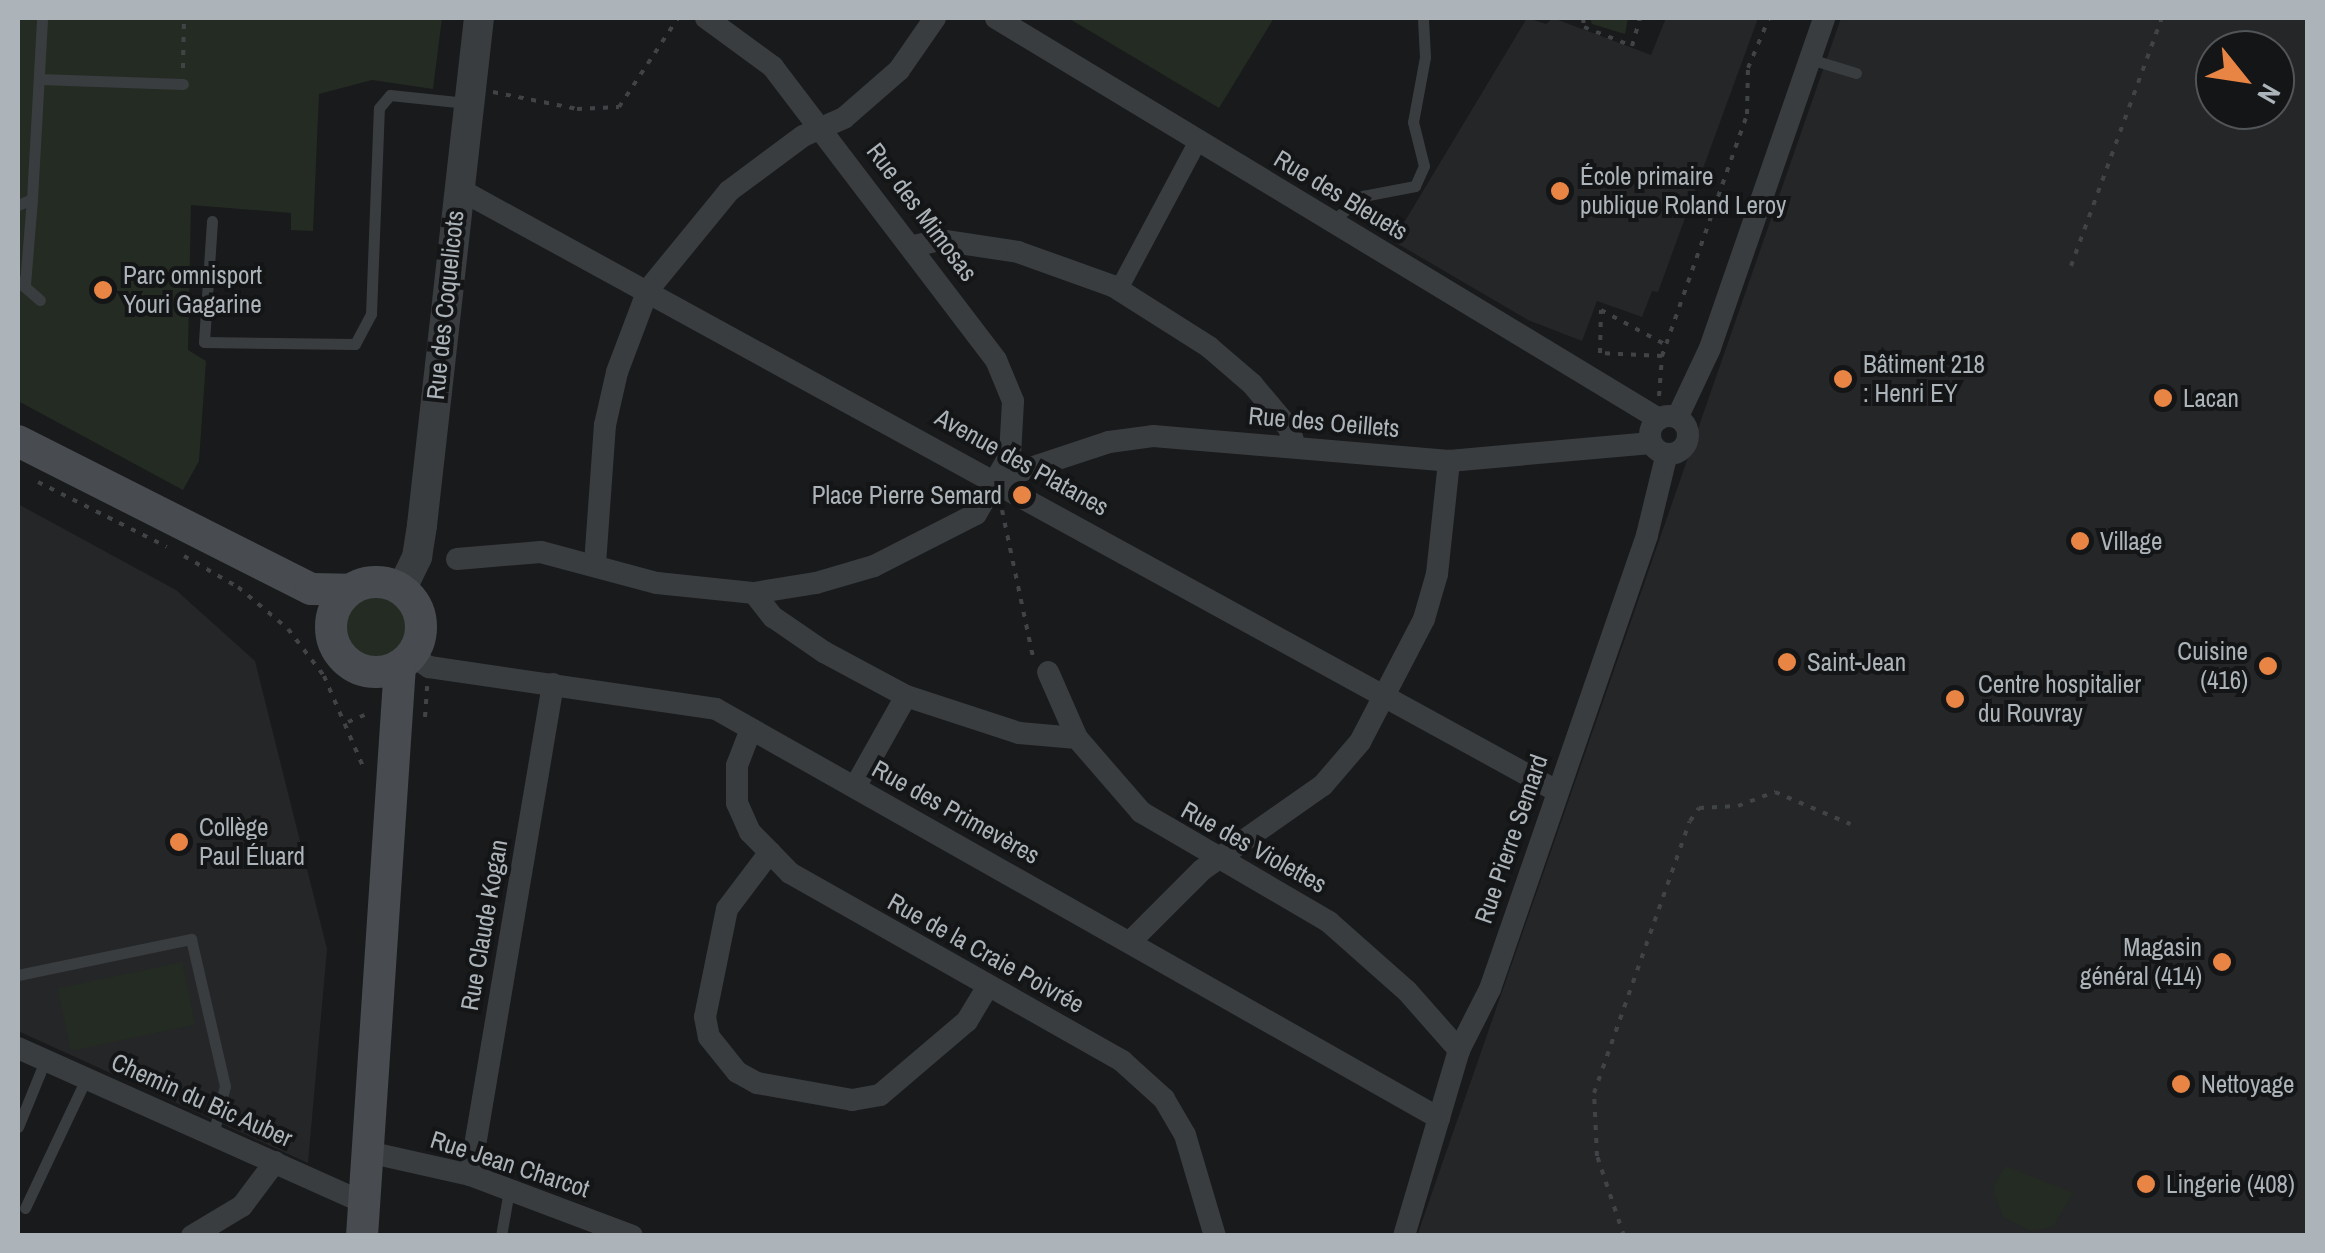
<!DOCTYPE html>
<meta charset="utf-8">
<style>
body{margin:0}
#map{position:relative;width:2325px;height:1253px;overflow:hidden;background:#191a1b;font-family:"Archivo Narrow",sans-serif}
div>[style]{position:absolute}
[style*='--x']{left:calc(var(--x)*1px);top:calc(var(--y)*1px);width:calc(var(--w)*1px);rotate:calc(var(--a)*1deg)}
.built>*{inset:0;background:#252628}
.green>*{inset:0;background:#242b23;transform-origin:0 0}
.round{border-radius:50%}
.path>*{height:4px;margin-top:-2px;transform-origin:0;background:repeating-linear-gradient(90deg,#404447 0 5px,transparent 0 13px)}
.service>*{height:11px;margin:-5.5px;padding:0 5.5px;transform-origin:5.5px;border-radius:5.5px;background:#3a3d40}
.pedestrian>*{height:18px;margin:-9px;padding:0 9px;transform-origin:9px;border-radius:9px;background:#3a3d40}
.minor>*{height:22px;margin:-11px;padding:0 11px;transform-origin:11px;border-radius:11px;background:#3a3d40}
.minor>.ring{margin:-11px;padding:0;box-sizing:content-box;background:none;border:22px solid #3a3d40;border-radius:50%}
.tertiary>*{height:30px;margin:-15px;padding:0 15px;transform-origin:15px;border-radius:15px;background:#3a3d40}
.secondary>*{height:32px;margin:-16px;padding:0 16px;transform-origin:16px;border-radius:16px;background:#484c50}
.secondary>.ring{margin:-16px;padding:0;box-sizing:content-box;background:none;border:32px solid #484c50;border-radius:50%}
.dots>*{width:28px;height:28px;translate:-50% -50%;box-sizing:border-box;border:5px solid #141516;border-radius:50%}
span{translate:-50% -50%;white-space:nowrap;text-align:center;line-height:1.15;-webkit-text-stroke:8px #141516;paint-order:stroke}
.poi-label{font-size:25px;color:#acb4ba}
.left{translate:0 -50%;text-align:left}
.right{translate:-100% -50%;text-align:right}
.street-label{font-size:25px;color:#acb4ba}
.frame{position:absolute;inset:0;border:20px solid #acb4ba;pointer-events:none}
.north{position:absolute;left:2195px;top:30px;width:100px;height:100px;box-sizing:border-box;background:#141516;border:2px solid #515558;border-radius:50%;rotate:120deg;font-size:28px;font-weight:700;line-height:40px;text-align:center;color:#acb4ba}
.north::after{content:'';display:block;margin:auto;width:35px;height:45px;background:#e88545;clip-path:polygon(50% 0,100% 100%,50% 72%,0 100%)}
</style>
<div id="map">
<div class="built">
<i style="clip-path:polygon(1527px 18px,1546px 24px,1553px 18px,1651px 55px,1666px 18px,1758px 18px,1658px 292px,1652px 291px,1642px 317px,1597px 301px,1582px 341px,1528px 320px,1393px 241px)"></i>
<i style="clip-path:polygon(evenodd,1841px 18px,2307px 18px,2307px 1235px,1417px 1236px,1841px 18px,2215px 50px,2275px 50px,2275px 110px,2215px 110px,2215px 50px)"></i>
<i style="clip-path:polygon(18px 504px,176px 590px,255px 661px,327px 949px,308px 1163px,18px 1031px)"></i>
</div>
<div class="green">
<i style="clip-path:polygon(18px 18px,442px 18px,433px 89px,372px 80px,319px 94px,313px 231px,291px 230px,291px 213px,191px 205px,188px 350px,206px 361px,199px 461px,183px 490px,18px 401px)"></i>
<i style="clip-path:polygon(1068px 18px,1274px 18px,1219px 108px)"></i>
<i style="clip-path:polygon(1590px 18px,1628px 18px,1625px 34px,1592px 24px)"></i>
<i class="round" style="left:343px;top:594px;width:64px;height:64px"></i>
<i style="left:182px;top:962px;width:64px;height:127px;rotate:78deg"></i>
<i style="clip-path:polygon(2005px 1166px,2073px 1193px,2053px 1227px,2031px 1231px,2003px 1217px,1993px 1188px)"></i>
</div>
<div class="path">
<i style="--x:1583;--y:18;--w:9;--a:84"></i>
<i style="--x:1584;--y:27;--w:52;--a:21.6"></i>
<i style="--x:1632;--y:46;--w:29;--a:-74"></i>
<i style="--x:183;--y:68;--w:50;--a:-88.9"></i>
<i style="--x:493;--y:92;--w:86;--a:11.4"></i>
<i style="--x:577;--y:109;--w:42;--a:-2.7"></i>
<i style="--x:619;--y:107;--w:107;--a:-56.5"></i>
<i style="--x:2071;--y:266;--w:264;--a:-69.9"></i>
<i style="--x:1662;--y:356;--w:62;--a:-177.2"></i>
<i style="--x:1600;--y:353;--w:43;--a:-88.7"></i>
<i style="--x:1601;--y:310;--w:74;--a:28.3"></i>
<i style="--x:1659;--y:396;--w:40;--a:-85.7"></i>
<i style="--x:1662;--y:356;--w:256;--a:-70.6"></i>
<i style="--x:1747;--y:114;--w:46;--a:-88.8"></i>
<i style="--x:1748;--y:68;--w:54;--a:-67.2"></i>
<i style="--x:38;--y:482;--w:144;--a:26.7"></i>
<i style="--x:1002;--y:510;--w:150;--a:78.1"></i>
<i style="--x:184;--y:556;--w:62;--a:29.9"></i>
<i style="--x:238;--y:587;--w:65;--a:40"></i>
<i style="--x:288;--y:629;--w:59;--a:52.5"></i>
<i style="--x:324;--y:676;--w:103;--a:66.7"></i>
<i style="--x:425;--y:717;--w:31;--a:-86"></i>
<i style="--x:348;--y:722;--w:25;--a:-23"></i>
<i style="--x:1624;--y:1236;--w:84;--a:-108.6"></i>
<i style="--x:1597;--y:1156;--w:63;--a:-92.7"></i>
<i style="--x:1594;--y:1093;--w:288;--a:-70.6"></i>
<i style="--x:1690;--y:821;--w:16;--a:-55"></i>
<i style="--x:1699;--y:808;--w:39;--a:-3"></i>
<i style="--x:1738;--y:806;--w:40;--a:-21"></i>
<i style="--x:1775;--y:792;--w:82;--a:23.1"></i>
</div>
<div class="service">
<i style="--x:1810;--y:59;--w:48;--a:16.9"></i>
<i style="--x:39;--y:79;--w:144;--a:2"></i>
<i style="--x:32;--y:199;--w:181;--a:-86.8"></i>
<i style="--x:18;--y:205;--w:15;--a:-23"></i>
<i style="--x:32;--y:199;--w:85;--a:94.7"></i>
<i style="--x:212;--y:221;--w:121;--a:93.8"></i>
<i style="--x:204;--y:342;--w:151;--a:0.8"></i>
<i style="--x:355;--y:344;--w:34;--a:-62"></i>
<i style="--x:371;--y:314;--w:206;--a:-87.8"></i>
<i style="--x:379;--y:108;--w:17;--a:-50"></i>
<i style="--x:390;--y:95;--w:77;--a:5.9"></i>
<i style="--x:1332;--y:221;--w:40;--a:-39"></i>
<i style="--x:1363;--y:196;--w:53;--a:-10.9"></i>
<i style="--x:1415;--y:186;--w:22;--a:-66"></i>
<i style="--x:1424;--y:166;--w:45;--a:-104"></i>
<i style="--x:1413;--y:122;--w:66;--a:-79.5"></i>
<i style="--x:1425;--y:57;--w:39;--a:-93"></i>
<i style="--x:18;--y:281;--w:29;--a:41"></i>
<i style="--x:18;--y:975;--w:177;--a:-11.8"></i>
<i style="--x:191;--y:939;--w:151;--a:77"></i>
<i style="--x:225;--y:1086;--w:50;--a:103.8"></i>
<i style="--x:18;--y:1127;--w:71;--a:-67.8"></i>
<i style="--x:25;--y:1208;--w:143;--a:-64.7"></i>
<i style="--x:501;--y:1236;--w:47;--a:-80.1"></i>
</div>
<div class="pedestrian">
<i style="--x:1119;--y:289;--w:168;--a:-61.9"></i>
</div>
<div class="minor">
<i style="--x:996;--y:18;--w:775;--a:31.17"></i>
<i style="--x:459;--y:189;--w:1250;--a:28.74"></i>
<i style="--x:914;--y:246;--w:26;--a:-13"></i>
<i style="--x:939;--y:240;--w:80;--a:8.6"></i>
<i style="--x:1018;--y:252;--w:101;--a:19.7"></i>
<i style="--x:1113;--y:286;--w:114;--a:32.4"></i>
<i style="--x:1209;--y:347;--w:57;--a:40.7"></i>
<i style="--x:1252;--y:384;--w:57;--a:49.9"></i>
<i style="--x:1289;--y:428;--w:19;--a:72"></i>
<i style="--x:1679;--y:414;--w:73;--a:-64.8"></i>
<i style="--x:1710;--y:348;--w:349;--a:-70.9"></i>
<i class="ring" style="left:1650px;top:416px;width:16px;height:16px"></i>
<i style="--x:997;--y:479;--w:118;--a:-18.3"></i>
<i style="--x:1109;--y:442;--w:44;--a:-7.8"></i>
<i style="--x:1153;--y:436;--w:297;--a:4.8"></i>
<i style="--x:1449;--y:461;--w:203;--a:-5.1"></i>
<i style="--x:457;--y:559;--w:84;--a:-4.8"></i>
<i style="--x:541;--y:552;--w:120;--a:15"></i>
<i style="--x:657;--y:583;--w:98;--a:5.9"></i>
<i style="--x:754;--y:593;--w:63;--a:-9.2"></i>
<i style="--x:816;--y:583;--w:60;--a:-16.3"></i>
<i style="--x:874;--y:566;--w:114;--a:-27"></i>
<i style="--x:976;--y:514;--w:68;--a:-60"></i>
<i style="--x:1010;--y:455;--w:54;--a:-86.8"></i>
<i style="--x:1013;--y:401;--w:44;--a:-112.5"></i>
<i style="--x:996;--y:360;--w:368;--a:-127.3"></i>
<i style="--x:773;--y:67;--w:83;--a:-143.8"></i>
<i style="--x:595;--y:564;--w:139;--a:-85.9"></i>
<i style="--x:605;--y:425;--w:54;--a:-77.2"></i>
<i style="--x:617;--y:372;--w:88;--a:-69.3"></i>
<i style="--x:648;--y:290;--w:128;--a:-50.7"></i>
<i style="--x:729;--y:191;--w:92;--a:-36.6"></i>
<i style="--x:803;--y:136;--w:45;--a:-23.7"></i>
<i style="--x:844;--y:118;--w:73;--a:-41.1"></i>
<i style="--x:899;--y:70;--w:63;--a:-55.3"></i>
<i style="--x:754;--y:593;--w:31;--a:52"></i>
<i style="--x:773;--y:617;--w:62;--a:34.5"></i>
<i style="--x:824;--y:652;--w:93;--a:28.2"></i>
<i style="--x:906;--y:696;--w:119;--a:18.1"></i>
<i style="--x:1019;--y:733;--w:58;--a:4.9"></i>
<i style="--x:411;--y:655;--w:22;--a:34"></i>
<i style="--x:429;--y:667;--w:290;--a:8.3"></i>
<i style="--x:716;--y:709;--w:831;--a:29.5"></i>
<i style="--x:1048;--y:672;--w:72;--a:66.3"></i>
<i style="--x:1077;--y:738;--w:98;--a:49.1"></i>
<i style="--x:1141;--y:812;--w:218;--a:30.3"></i>
<i style="--x:1329;--y:922;--w:104;--a:41.5"></i>
<i style="--x:1407;--y:991;--w:79;--a:48.6"></i>
<i style="--x:751;--y:729;--w:39;--a:111"></i>
<i style="--x:737;--y:765;--w:38;--a:90"></i>
<i style="--x:737;--y:803;--w:32;--a:66"></i>
<i style="--x:750;--y:832;--w:57;--a:45.7"></i>
<i style="--x:790;--y:873;--w:382;--a:29.5"></i>
<i style="--x:1122;--y:1061;--w:57;--a:42.1"></i>
<i style="--x:1164;--y:1099;--w:42;--a:59.7"></i>
<i style="--x:1185;--y:1135;--w:105;--a:73.5"></i>
<i style="--x:855;--y:787;--w:104;--a:-60.7"></i>
<i style="--x:770;--y:852;--w:71;--a:127"></i>
<i style="--x:727;--y:909;--w:110;--a:101.5"></i>
<i style="--x:705;--y:1017;--w:20;--a:79"></i>
<i style="--x:709;--y:1037;--w:45;--a:51.3"></i>
<i style="--x:737;--y:1072;--w:23;--a:29"></i>
<i style="--x:757;--y:1083;--w:97;--a:10.1"></i>
<i style="--x:852;--y:1100;--w:28;--a:-10"></i>
<i style="--x:880;--y:1095;--w:114;--a:-40.4"></i>
<i style="--x:967;--y:1021;--w:41;--a:-59"></i>
<i style="--x:1130;--y:942;--w:102;--a:-45"></i>
<i style="--x:1202;--y:870;--w:148;--a:-35.1"></i>
<i style="--x:1323;--y:785;--w:57;--a:-49.3"></i>
<i style="--x:1360;--y:742;--w:139;--a:-62.5"></i>
<i style="--x:1424;--y:619;--w:47;--a:-73.9"></i>
<i style="--x:1437;--y:574;--w:114;--a:-83.9"></i>
<i style="--x:18;--y:1048;--w:379;--a:24.1"></i>
<i style="--x:368;--y:1152;--w:105;--a:12.7"></i>
<i style="--x:470;--y:1175;--w:173;--a:20.6"></i>
<i style="--x:470;--y:1175;--w:498;--a:-80.4"></i>
<i style="--x:192;--y:1236;--w:58;--a:-31"></i>
<i style="--x:242;--y:1206;--w:55;--a:-53.1"></i>
<i style="--x:1404;--y:1236;--w:194;--a:-73.5"></i>
<i style="--x:1459;--y:1050;--w:68;--a:-63.1"></i>
<i style="--x:1490;--y:989;--w:480;--a:-70.9"></i>
<i style="--x:1647;--y:535;--w:80;--a:-76.3"></i>
</div>
<div class="tertiary">
<i style="--x:401;--y:590;--w:37;--a:-64"></i>
<i style="--x:417;--y:557;--w:32;--a:-81"></i>
<i style="--x:422;--y:525;--w:510;--a:-83.59"></i>
</div>
<div class="secondary">
<i style="--x:18;--y:441;--w:328;--a:26.8"></i>
<i style="--x:311;--y:589;--w:39;--a:1"></i>
<i class="ring" style="left:331px;top:582px;width:58px;height:58px"></i>
<i style="--x:362;--y:1236;--w:572;--a:-86.19"></i>
</div>
<div class="dots">
<i style="left:1560px;top:191px;background:#e88545"></i>
<i style="left:103px;top:290px;background:#e88545"></i>
<i style="left:1843px;top:379px;background:#e88545"></i>
<i style="left:2163px;top:398px;background:#e88545"></i>
<i style="left:1022px;top:495px;background:#e88545"></i>
<i style="left:2080px;top:541px;background:#e88545"></i>
<i style="left:1787px;top:662px;background:#e88545"></i>
<i style="left:2268px;top:666px;background:#e88545"></i>
<i style="left:1955px;top:699px;background:#e88545"></i>
<i style="left:179px;top:842px;background:#e88545"></i>
<i style="left:2222px;top:962px;background:#e88545"></i>
<i style="left:2181px;top:1084px;background:#e88545"></i>
<i style="left:2146px;top:1184px;background:#e88545"></i>
</div>
<div class="poi-label">
<span class="left" style="left:1580px;top:191px">École primaire<br>publique Roland Leroy</span>
<span class="left" style="left:123px;top:290px">Parc omnisport<br>Youri Gagarine</span>
<span class="left" style="left:1863px;top:379px">Bâtiment 218<br>: Henri EY</span>
<span class="left" style="left:2183px;top:398px">Lacan</span>
<span class="right" style="left:1002px;top:495px">Place Pierre Semard</span>
<span class="left" style="left:2100px;top:541px">Village</span>
<span class="right" style="left:2248px;top:666px">Cuisine<br>(416)</span>
<span class="left" style="left:1807px;top:662px">Saint-Jean</span>
<span class="left" style="left:1978px;top:699px">Centre hospitalier<br>du Rouvray</span>
<span class="left" style="left:199px;top:842px">Collège<br>Paul Éluard</span>
<span class="right" style="left:2202px;top:962px">Magasin<br>général (414)</span>
<span class="left" style="left:2201px;top:1084px">Nettoyage</span>
<span class="left" style="left:2166px;top:1184px">Lingerie (408)</span>
</div>
<div class="street-label">
<span style="left:1341px;top:195px;rotate:31deg">Rue des Bleuets</span>
<span style="left:922px;top:212px;rotate:53deg">Rue des Mimosas</span>
<span style="left:445px;top:305px;rotate:-84deg">Rue des Coquelicots</span>
<span style="left:1324px;top:422px;rotate:5deg">Rue des Oeillets</span>
<span style="left:1022px;top:462px;rotate:29deg">Avenue des Platanes</span>
<span style="left:956px;top:812px;rotate:29deg">Rue des Primevères</span>
<span style="left:1511px;top:839px;rotate:-71deg">Rue Pierre Semard</span>
<span style="left:1254px;top:847px;rotate:29deg">Rue des Violettes</span>
<span style="left:484px;top:925px;rotate:-80deg">Rue Claude Kogan</span>
<span style="left:986px;top:953px;rotate:29deg">Rue de la Craie Poivrée</span>
<span style="left:202px;top:1100px;rotate:24deg">Chemin du Bic Auber</span>
<span style="left:510px;top:1164px;rotate:18deg">Rue Jean Charcot</span>
</div>
<div class="frame"></div>
<div class="north">N</div>
</div>
